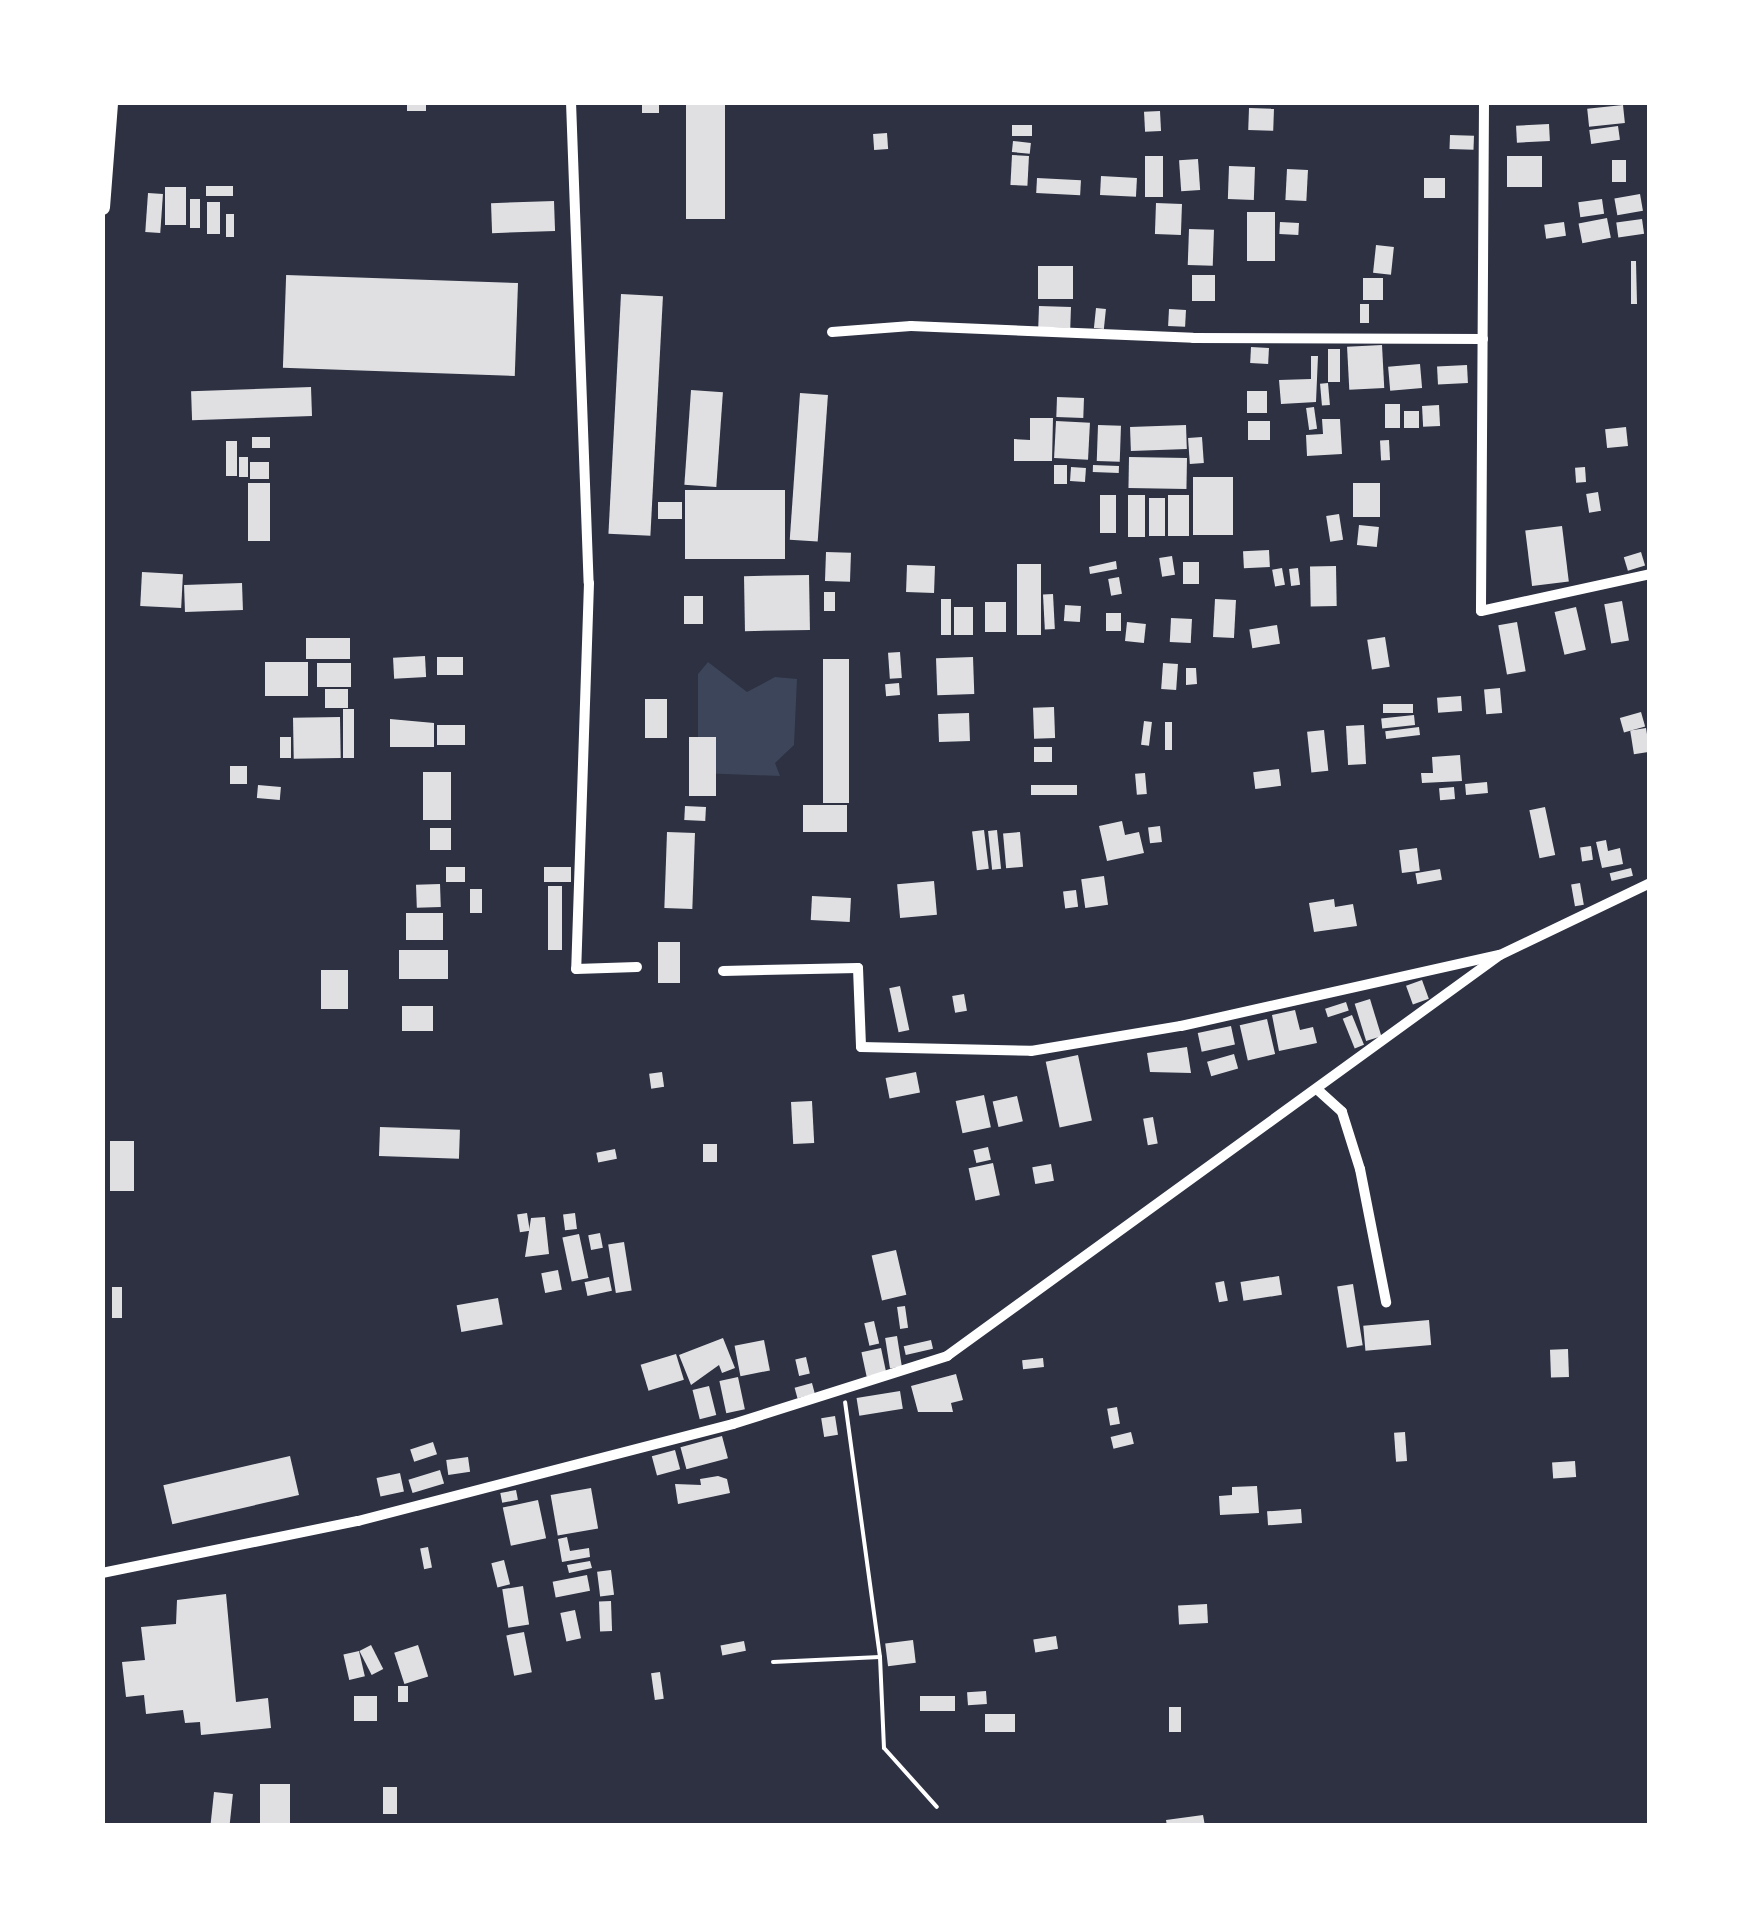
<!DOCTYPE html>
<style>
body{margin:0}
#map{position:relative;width:1752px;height:1928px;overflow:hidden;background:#2d3142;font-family:Cabin,sans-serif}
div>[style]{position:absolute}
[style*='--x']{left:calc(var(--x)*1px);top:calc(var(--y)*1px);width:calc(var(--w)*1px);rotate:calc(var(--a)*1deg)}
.green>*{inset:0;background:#3c4559}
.building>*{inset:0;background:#e0e0e3;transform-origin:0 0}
.path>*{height:4px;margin:-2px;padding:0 2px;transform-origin:2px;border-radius:2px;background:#fff}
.minor>*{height:10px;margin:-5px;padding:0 5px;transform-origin:5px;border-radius:5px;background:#fff}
.trunk>*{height:15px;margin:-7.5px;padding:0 7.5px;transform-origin:7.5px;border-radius:7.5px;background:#fff}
span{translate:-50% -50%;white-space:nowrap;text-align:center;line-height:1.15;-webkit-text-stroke:8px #fff;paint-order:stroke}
.frame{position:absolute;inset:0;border:105px solid #fff;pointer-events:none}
</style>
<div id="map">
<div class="green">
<i style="clip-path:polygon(708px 662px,747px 692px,775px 677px,797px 679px,794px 745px,775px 763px,780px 776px,698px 773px,698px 674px)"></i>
</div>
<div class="building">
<i style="left:407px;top:102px;width:19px;height:9px"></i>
<i style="left:642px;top:102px;width:17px;height:11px"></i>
<i style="left:686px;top:102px;width:39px;height:117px"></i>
<i style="left:1623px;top:105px;width:18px;height:36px;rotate:84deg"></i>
<i style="left:1249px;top:108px;width:25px;height:22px;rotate:2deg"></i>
<i style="left:1160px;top:111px;width:20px;height:16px;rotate:87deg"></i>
<i style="left:1549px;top:124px;width:17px;height:33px;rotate:87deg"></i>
<i style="left:1012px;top:125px;width:20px;height:11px"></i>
<i style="left:1618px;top:126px;width:14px;height:29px;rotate:82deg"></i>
<i style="left:887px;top:133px;width:16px;height:14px;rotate:86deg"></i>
<i style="left:1450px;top:135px;width:24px;height:14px;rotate:2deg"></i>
<i style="left:1013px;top:141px;width:18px;height:11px;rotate:6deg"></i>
<i style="left:1012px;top:155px;width:17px;height:30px;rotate:3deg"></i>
<i style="left:1145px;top:156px;width:18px;height:41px"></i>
<i style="left:1507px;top:156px;width:35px;height:31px"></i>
<i style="left:1198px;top:159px;width:31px;height:19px;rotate:86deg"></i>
<i style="left:1612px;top:160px;width:14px;height:22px"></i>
<i style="left:1229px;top:166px;width:26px;height:33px;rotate:2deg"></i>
<i style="left:1287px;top:169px;width:21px;height:31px;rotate:3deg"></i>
<i style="left:1101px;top:176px;width:36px;height:19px;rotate:3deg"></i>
<i style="left:1037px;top:178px;width:44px;height:15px;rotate:3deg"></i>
<i style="left:1445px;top:178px;width:20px;height:21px;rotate:90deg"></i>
<i style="left:206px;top:186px;width:27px;height:10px"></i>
<i style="left:165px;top:187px;width:21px;height:38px"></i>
<i style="left:148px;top:193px;width:15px;height:39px;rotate:4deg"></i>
<i style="left:1640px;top:194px;width:17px;height:26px;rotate:80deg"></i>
<i style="left:190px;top:199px;width:10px;height:29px"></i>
<i style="left:1602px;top:199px;width:15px;height:24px;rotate:82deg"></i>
<i style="left:554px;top:201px;width:30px;height:63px;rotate:88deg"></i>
<i style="left:207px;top:202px;width:13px;height:32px"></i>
<i style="left:1156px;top:203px;width:26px;height:31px;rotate:2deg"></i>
<i style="left:1247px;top:212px;width:28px;height:49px"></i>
<i style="left:226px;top:214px;width:8px;height:23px"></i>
<i style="left:1607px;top:218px;width:20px;height:29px;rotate:79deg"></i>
<i style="left:1642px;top:219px;width:15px;height:26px;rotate:82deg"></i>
<i style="left:1280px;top:222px;width:19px;height:12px;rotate:3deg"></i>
<i style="left:1564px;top:222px;width:14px;height:20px;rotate:82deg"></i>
<i style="left:1189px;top:229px;width:25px;height:36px;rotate:2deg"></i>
<i style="left:1376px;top:245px;width:18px;height:28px;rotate:6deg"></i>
<i style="clip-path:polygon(1631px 261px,1636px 261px,1637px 304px,1631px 304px)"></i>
<i style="left:1073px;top:266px;width:33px;height:35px;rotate:90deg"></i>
<i style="left:1192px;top:275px;width:23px;height:26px"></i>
<i style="left:1363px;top:278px;width:20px;height:22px"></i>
<i style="left:518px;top:283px;width:93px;height:232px;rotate:92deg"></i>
<i style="left:621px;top:294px;width:42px;height:240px;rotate:3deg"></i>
<i style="left:1360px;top:304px;width:9px;height:19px"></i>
<i style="left:1039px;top:306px;width:32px;height:21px;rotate:2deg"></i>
<i style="left:1096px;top:308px;width:10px;height:20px;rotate:6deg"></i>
<i style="left:1169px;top:309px;width:17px;height:17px;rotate:3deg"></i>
<i style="left:1382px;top:345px;width:43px;height:35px;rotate:87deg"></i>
<i style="left:1251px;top:347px;width:18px;height:16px;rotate:3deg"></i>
<i style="left:1328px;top:349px;width:12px;height:33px"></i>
<i style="clip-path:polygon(1311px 356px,1318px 356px,1316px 402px,1281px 404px,1279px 380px,1311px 379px)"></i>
<i style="left:1420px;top:364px;width:24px;height:32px;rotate:85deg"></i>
<i style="left:1467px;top:365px;width:18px;height:30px;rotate:87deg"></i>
<i style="left:1328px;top:383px;width:22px;height:8px;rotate:85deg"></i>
<i style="left:311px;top:387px;width:29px;height:120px;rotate:88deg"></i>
<i style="left:691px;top:390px;width:32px;height:95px;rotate:4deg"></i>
<i style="left:1267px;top:391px;width:22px;height:20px;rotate:90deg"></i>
<i style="left:800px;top:393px;width:28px;height:147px;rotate:4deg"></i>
<i style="left:1057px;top:397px;width:27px;height:20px;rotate:2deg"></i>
<i style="left:1385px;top:404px;width:15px;height:24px"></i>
<i style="left:1439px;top:405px;width:21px;height:17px;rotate:87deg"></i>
<i style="left:1314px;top:407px;width:22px;height:8px;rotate:82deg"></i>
<i style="left:1419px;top:411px;width:17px;height:15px;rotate:90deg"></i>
<i style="clip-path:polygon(1030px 418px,1053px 418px,1052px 461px,1014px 461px,1014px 439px,1030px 440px)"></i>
<i style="clip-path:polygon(1322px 419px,1340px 419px,1342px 454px,1307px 456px,1306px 435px,1323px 434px)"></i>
<i style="left:1056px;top:421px;width:34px;height:37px;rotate:3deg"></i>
<i style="left:1248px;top:421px;width:22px;height:19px"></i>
<i style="left:1098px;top:425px;width:23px;height:36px;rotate:2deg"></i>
<i style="left:1186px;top:425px;width:24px;height:56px;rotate:88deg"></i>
<i style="left:1626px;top:427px;width:19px;height:21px;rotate:84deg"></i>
<i style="left:252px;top:437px;width:18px;height:11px"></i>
<i style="left:1202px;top:437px;width:26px;height:14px;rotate:86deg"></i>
<i style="left:1389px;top:440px;width:20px;height:9px;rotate:87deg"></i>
<i style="left:226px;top:441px;width:11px;height:35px"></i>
<i style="left:239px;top:457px;width:9px;height:20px"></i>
<i style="left:1129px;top:457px;width:58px;height:31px;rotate:1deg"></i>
<i style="left:250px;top:462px;width:19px;height:17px"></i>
<i style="left:1054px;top:465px;width:13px;height:19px"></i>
<i style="left:1093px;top:465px;width:26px;height:7px;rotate:2deg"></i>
<i style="left:1071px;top:467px;width:15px;height:14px;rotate:4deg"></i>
<i style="left:1585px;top:467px;width:15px;height:10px;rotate:86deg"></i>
<i style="left:1193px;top:477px;width:40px;height:58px"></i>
<i style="left:248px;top:483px;width:22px;height:58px"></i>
<i style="left:1353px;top:483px;width:27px;height:34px"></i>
<i style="left:685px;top:490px;width:100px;height:69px"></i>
<i style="left:1598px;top:492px;width:19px;height:12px;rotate:81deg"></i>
<i style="left:1100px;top:495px;width:16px;height:38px"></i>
<i style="left:1128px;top:495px;width:17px;height:42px"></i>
<i style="left:1168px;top:495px;width:21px;height:41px"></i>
<i style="left:1149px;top:498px;width:16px;height:38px"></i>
<i style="left:658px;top:502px;width:24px;height:17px"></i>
<i style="left:1339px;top:514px;width:26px;height:13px;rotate:81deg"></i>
<i style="left:1359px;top:525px;width:20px;height:20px;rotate:6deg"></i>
<i style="left:1562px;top:526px;width:56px;height:37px;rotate:83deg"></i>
<i style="left:1269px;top:550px;width:17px;height:26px;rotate:87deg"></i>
<i style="left:826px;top:552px;width:25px;height:29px;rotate:2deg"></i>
<i style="left:1641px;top:552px;width:14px;height:18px;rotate:73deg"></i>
<i style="left:1172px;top:556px;width:19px;height:13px;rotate:81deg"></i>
<i style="clip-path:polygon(1116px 561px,1117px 569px,1090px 574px,1089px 567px)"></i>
<i style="left:1183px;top:562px;width:16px;height:22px"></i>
<i style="left:1017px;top:564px;width:24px;height:71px"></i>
<i style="left:907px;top:565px;width:28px;height:27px;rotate:2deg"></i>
<i style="left:1336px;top:566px;width:40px;height:26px;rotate:89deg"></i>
<i style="left:1282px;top:568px;width:17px;height:10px;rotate:80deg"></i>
<i style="left:1298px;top:568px;width:17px;height:9px;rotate:83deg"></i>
<i style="left:142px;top:572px;width:41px;height:34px;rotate:3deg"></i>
<i style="left:809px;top:575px;width:55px;height:65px;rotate:89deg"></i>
<i style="left:1119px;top:577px;width:17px;height:11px;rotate:80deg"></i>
<i style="left:242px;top:583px;width:27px;height:58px;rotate:88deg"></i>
<i style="left:824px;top:592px;width:11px;height:19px"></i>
<i style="left:1053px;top:594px;width:35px;height:10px;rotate:87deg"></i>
<i style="left:684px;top:596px;width:19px;height:28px"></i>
<i style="left:941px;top:599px;width:10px;height:36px"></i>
<i style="left:1215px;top:599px;width:21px;height:38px;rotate:3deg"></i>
<i style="left:1622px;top:601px;width:40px;height:18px;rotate:80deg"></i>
<i style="left:985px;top:602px;width:21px;height:30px"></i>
<i style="left:1065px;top:605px;width:16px;height:16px;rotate:4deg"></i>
<i style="left:954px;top:607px;width:19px;height:28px"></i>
<i style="left:1576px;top:607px;width:44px;height:22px;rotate:77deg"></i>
<i style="left:1106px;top:613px;width:15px;height:18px"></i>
<i style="left:1171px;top:618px;width:21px;height:24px;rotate:3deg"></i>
<i style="left:1127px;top:622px;width:19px;height:19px;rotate:6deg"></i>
<i style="left:1517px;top:622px;width:50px;height:19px;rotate:80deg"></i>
<i style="left:1277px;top:625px;width:19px;height:28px;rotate:81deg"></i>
<i style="left:1385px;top:637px;width:30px;height:18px;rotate:81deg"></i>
<i style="left:306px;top:638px;width:44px;height:21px"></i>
<i style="left:900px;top:652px;width:26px;height:12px;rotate:86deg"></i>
<i style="left:425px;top:656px;width:21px;height:32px;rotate:87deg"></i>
<i style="left:437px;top:657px;width:26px;height:18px"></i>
<i style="left:973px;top:657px;width:37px;height:37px;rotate:88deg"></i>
<i style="left:823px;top:659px;width:26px;height:144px"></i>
<i style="left:265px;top:662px;width:43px;height:34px"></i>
<i style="left:351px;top:663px;width:24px;height:34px;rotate:90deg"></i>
<i style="left:1163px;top:663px;width:15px;height:26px;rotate:4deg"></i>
<i style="clip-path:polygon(1186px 668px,1196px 668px,1197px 684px,1186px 685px)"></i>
<i style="left:899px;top:683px;width:12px;height:14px;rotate:85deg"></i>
<i style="left:1500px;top:688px;width:25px;height:16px;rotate:85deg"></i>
<i style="left:325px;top:689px;width:23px;height:19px"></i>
<i style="left:1461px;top:696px;width:15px;height:24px;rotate:86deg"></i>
<i style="left:645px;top:699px;width:22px;height:39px"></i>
<i style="left:1383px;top:704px;width:30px;height:9px"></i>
<i style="left:1054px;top:707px;width:31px;height:21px;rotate:88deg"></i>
<i style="left:343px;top:709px;width:11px;height:49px"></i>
<i style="left:1641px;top:712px;width:15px;height:22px;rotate:74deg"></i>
<i style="left:969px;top:713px;width:28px;height:31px;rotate:88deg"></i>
<i style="left:1414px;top:715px;width:10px;height:33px;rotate:84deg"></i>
<i style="left:340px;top:717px;width:41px;height:47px;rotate:89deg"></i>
<i style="clip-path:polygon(390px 719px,434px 723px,434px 747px,390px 747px)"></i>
<i style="left:1144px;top:721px;width:8px;height:24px;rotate:7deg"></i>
<i style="left:1165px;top:722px;width:7px;height:28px"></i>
<i style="left:437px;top:725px;width:28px;height:20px"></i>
<i style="left:1364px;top:725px;width:39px;height:18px;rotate:87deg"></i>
<i style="left:1419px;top:727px;width:8px;height:34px;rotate:83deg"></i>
<i style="left:1646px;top:728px;width:24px;height:16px;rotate:81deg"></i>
<i style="left:1324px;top:730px;width:41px;height:17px;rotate:84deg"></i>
<i style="left:280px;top:737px;width:11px;height:21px"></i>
<i style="left:689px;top:737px;width:27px;height:59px"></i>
<i style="left:1034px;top:747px;width:18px;height:15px"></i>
<i style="clip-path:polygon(1460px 755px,1462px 781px,1422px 783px,1421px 773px,1433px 773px,1432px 757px)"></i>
<i style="left:230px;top:766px;width:17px;height:18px"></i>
<i style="left:1279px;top:769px;width:17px;height:26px;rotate:83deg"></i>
<i style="left:423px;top:772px;width:28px;height:48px"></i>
<i style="left:1145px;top:773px;width:21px;height:10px;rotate:85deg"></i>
<i style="left:1487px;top:782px;width:11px;height:22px;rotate:85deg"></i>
<i style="left:258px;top:785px;width:23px;height:13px;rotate:5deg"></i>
<i style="left:1077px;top:785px;width:10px;height:46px;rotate:90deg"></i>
<i style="left:1454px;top:787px;width:12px;height:15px;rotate:85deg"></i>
<i style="left:803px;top:805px;width:44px;height:27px"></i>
<i style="left:685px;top:806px;width:21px;height:14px;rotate:3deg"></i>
<i style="left:1545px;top:807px;width:49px;height:16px;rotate:78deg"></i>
<i style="clip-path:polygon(1122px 821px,1125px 835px,1139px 832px,1144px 853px,1107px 861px,1099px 826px)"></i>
<i style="left:1160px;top:826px;width:16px;height:12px;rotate:83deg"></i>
<i style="left:430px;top:828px;width:21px;height:22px"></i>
<i style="left:984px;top:830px;width:39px;height:12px;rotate:83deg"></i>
<i style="left:997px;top:830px;width:39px;height:9px;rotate:84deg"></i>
<i style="left:667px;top:832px;width:28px;height:76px;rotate:2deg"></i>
<i style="left:1020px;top:832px;width:35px;height:17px;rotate:85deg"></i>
<i style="clip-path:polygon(1606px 840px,1608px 851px,1620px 848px,1623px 864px,1602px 868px,1596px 842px)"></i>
<i style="left:1591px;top:846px;width:14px;height:11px;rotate:82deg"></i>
<i style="left:1417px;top:848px;width:23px;height:18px;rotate:83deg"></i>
<i style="left:446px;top:867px;width:19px;height:15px"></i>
<i style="left:544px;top:867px;width:27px;height:15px"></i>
<i style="left:1631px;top:868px;width:8px;height:22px;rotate:76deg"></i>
<i style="left:1440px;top:869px;width:11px;height:25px;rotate:80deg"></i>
<i style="left:1104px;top:876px;width:29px;height:23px;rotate:82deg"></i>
<i style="left:934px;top:881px;width:34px;height:37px;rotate:85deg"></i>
<i style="left:1580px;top:883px;width:22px;height:9px;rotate:80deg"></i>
<i style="left:440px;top:884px;width:23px;height:24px;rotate:88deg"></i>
<i style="left:548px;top:886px;width:14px;height:64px"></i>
<i style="left:470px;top:889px;width:12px;height:24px"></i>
<i style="left:1076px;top:890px;width:17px;height:13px;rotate:83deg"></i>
<i style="left:812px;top:896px;width:39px;height:24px;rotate:3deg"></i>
<i style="clip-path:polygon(1334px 899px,1335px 907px,1353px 904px,1357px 926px,1314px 932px,1309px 903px)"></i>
<i style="left:443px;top:913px;width:27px;height:37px;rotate:90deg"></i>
<i style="left:658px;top:942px;width:22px;height:41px"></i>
<i style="left:399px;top:950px;width:49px;height:29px"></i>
<i style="left:321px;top:970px;width:27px;height:39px"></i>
<i style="left:1422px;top:980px;width:20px;height:17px;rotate:70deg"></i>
<i style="left:900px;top:986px;width:45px;height:11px;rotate:78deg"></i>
<i style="left:964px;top:994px;width:17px;height:12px;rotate:80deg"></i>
<i style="left:1370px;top:999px;width:39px;height:16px;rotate:73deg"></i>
<i style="left:1346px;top:1002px;width:9px;height:22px;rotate:72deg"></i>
<i style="left:433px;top:1006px;width:25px;height:31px;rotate:90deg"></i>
<i style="clip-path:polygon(1295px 1010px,1300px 1030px,1313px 1027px,1317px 1043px,1279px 1051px,1272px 1015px)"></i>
<i style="left:1352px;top:1015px;width:32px;height:10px;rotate:68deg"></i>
<i style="left:1267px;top:1019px;width:36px;height:28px;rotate:77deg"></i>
<i style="left:1231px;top:1026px;width:19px;height:34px;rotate:78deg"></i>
<i style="clip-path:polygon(1187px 1047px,1191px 1073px,1150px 1072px,1147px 1053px)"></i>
<i style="left:1234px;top:1054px;width:15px;height:28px;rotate:74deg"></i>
<i style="left:1078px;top:1055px;width:67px;height:33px;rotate:78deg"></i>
<i style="left:662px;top:1072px;width:15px;height:13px;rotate:82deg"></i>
<i style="left:916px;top:1072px;width:21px;height:31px;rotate:79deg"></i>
<i style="left:984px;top:1095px;width:33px;height:29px;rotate:78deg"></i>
<i style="left:1017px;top:1096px;width:26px;height:25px;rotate:77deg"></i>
<i style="left:812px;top:1101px;width:42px;height:21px;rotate:87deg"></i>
<i style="left:1153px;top:1117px;width:27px;height:10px;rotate:80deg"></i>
<i style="left:380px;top:1127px;width:80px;height:29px;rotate:2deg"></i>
<i style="left:110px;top:1141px;width:24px;height:50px"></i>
<i style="left:703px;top:1144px;width:14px;height:18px"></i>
<i style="left:988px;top:1147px;width:13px;height:15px;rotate:77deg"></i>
<i style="left:615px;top:1149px;width:10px;height:19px;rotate:79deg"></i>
<i style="left:993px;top:1163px;width:33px;height:25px;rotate:78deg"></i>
<i style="left:1051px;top:1164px;width:17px;height:19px;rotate:80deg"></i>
<i style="left:527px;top:1213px;width:18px;height:10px;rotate:81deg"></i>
<i style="left:575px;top:1213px;width:16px;height:12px;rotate:83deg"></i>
<i style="clip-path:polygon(545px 1217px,549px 1254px,525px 1257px,531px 1218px)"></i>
<i style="left:600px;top:1233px;width:15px;height:12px;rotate:79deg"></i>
<i style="left:579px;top:1234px;width:45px;height:17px;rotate:78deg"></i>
<i style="left:624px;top:1242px;width:49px;height:16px;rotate:81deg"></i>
<i style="left:896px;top:1250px;width:46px;height:25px;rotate:77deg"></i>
<i style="left:558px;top:1270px;width:20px;height:17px;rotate:79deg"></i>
<i style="left:1279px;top:1276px;width:19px;height:39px;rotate:81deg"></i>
<i style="left:609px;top:1277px;width:14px;height:25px;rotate:78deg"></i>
<i style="left:1224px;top:1281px;width:20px;height:9px;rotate:79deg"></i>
<i style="left:1353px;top:1284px;width:62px;height:16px;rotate:81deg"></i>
<i style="left:112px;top:1287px;width:10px;height:31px"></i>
<i style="left:498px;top:1298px;width:27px;height:42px;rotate:80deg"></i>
<i style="left:905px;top:1306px;width:22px;height:8px;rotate:82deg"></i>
<i style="left:1429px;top:1320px;width:25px;height:66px;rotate:85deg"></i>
<i style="left:874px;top:1321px;width:23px;height:10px;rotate:77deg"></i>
<i style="left:897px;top:1336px;width:31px;height:12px;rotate:81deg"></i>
<i style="clip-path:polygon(723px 1338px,735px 1368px,722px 1373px,719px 1365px,691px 1385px,679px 1355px)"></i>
<i style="left:764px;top:1340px;width:31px;height:30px;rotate:79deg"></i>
<i style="left:931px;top:1340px;width:9px;height:28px;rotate:77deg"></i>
<i style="left:881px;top:1348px;width:25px;height:20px;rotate:78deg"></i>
<i style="left:1568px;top:1349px;width:28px;height:18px;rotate:88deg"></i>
<i style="left:676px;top:1354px;width:27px;height:37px;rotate:73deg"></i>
<i style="left:806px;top:1357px;width:17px;height:11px;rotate:77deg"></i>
<i style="left:1043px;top:1358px;width:9px;height:21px;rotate:84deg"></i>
<i style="clip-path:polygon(956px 1374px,963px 1400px,951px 1403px,953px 1412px,918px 1412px,911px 1386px)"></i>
<i style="left:738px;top:1377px;width:33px;height:19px;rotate:78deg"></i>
<i style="left:812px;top:1383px;width:11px;height:18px;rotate:75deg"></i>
<i style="left:709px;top:1386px;width:30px;height:17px;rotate:76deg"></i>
<i style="left:900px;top:1391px;width:18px;height:44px;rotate:81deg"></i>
<i style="left:1117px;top:1407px;width:17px;height:10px;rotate:80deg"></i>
<i style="left:835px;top:1416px;width:19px;height:14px;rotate:81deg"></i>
<i style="left:1131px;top:1432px;width:12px;height:21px;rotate:76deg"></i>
<i style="left:1405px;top:1432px;width:29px;height:11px;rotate:86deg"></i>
<i style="left:722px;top:1436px;width:23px;height:43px;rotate:75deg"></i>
<i style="left:433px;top:1442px;width:13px;height:24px;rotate:72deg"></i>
<i style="left:675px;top:1450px;width:20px;height:24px;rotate:75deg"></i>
<i style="left:290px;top:1456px;width:40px;height:130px;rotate:77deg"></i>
<i style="left:468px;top:1457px;width:15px;height:22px;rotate:82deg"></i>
<i style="left:1575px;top:1461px;width:16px;height:23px;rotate:86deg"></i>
<i style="left:440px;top:1470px;width:14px;height:33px;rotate:73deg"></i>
<i style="left:400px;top:1473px;width:19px;height:24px;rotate:78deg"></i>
<i style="clip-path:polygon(718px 1476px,727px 1479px,730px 1493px,678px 1504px,675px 1484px,701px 1485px,700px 1479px)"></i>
<i style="clip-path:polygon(1257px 1486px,1259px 1513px,1220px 1515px,1219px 1496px,1232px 1495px,1232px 1487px)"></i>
<i style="left:591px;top:1488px;width:41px;height:41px;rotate:80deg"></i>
<i style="left:516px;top:1490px;width:10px;height:16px;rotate:79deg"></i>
<i style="left:538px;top:1500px;width:39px;height:36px;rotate:78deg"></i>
<i style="left:1301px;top:1509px;width:14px;height:34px;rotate:86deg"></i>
<i style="clip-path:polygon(567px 1537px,570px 1551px,589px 1548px,590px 1557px,562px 1562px,558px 1539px)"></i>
<i style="left:428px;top:1547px;width:21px;height:8px;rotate:79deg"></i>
<i style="left:504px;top:1560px;width:25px;height:13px;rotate:76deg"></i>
<i style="clip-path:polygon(590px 1561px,592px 1568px,569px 1573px,567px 1565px)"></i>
<i style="left:611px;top:1570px;width:25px;height:14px;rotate:83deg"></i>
<i style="left:587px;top:1575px;width:16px;height:35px;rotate:79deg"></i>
<i style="left:523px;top:1586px;width:39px;height:21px;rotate:81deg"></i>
<i style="clip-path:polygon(226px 1594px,236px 1702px,268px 1698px,271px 1728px,201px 1735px,200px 1722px,185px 1723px,183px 1710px,146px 1714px,144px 1695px,126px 1697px,122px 1662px,145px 1660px,141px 1627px,176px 1624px,177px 1600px)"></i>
<i style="left:611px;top:1601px;width:30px;height:12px;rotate:88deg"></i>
<i style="left:1207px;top:1604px;width:19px;height:29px;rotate:87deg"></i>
<i style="left:575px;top:1610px;width:29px;height:15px;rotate:78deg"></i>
<i style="left:524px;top:1632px;width:41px;height:18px;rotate:79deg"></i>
<i style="left:1056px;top:1636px;width:13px;height:23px;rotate:81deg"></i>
<i style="left:913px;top:1640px;width:23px;height:28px;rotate:83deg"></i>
<i style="left:744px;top:1641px;width:10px;height:24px;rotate:79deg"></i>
<i style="left:371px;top:1645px;width:27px;height:13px;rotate:63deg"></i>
<i style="left:418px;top:1645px;width:33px;height:25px;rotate:72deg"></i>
<i style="left:359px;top:1651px;width:26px;height:16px;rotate:77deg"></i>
<i style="left:660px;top:1672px;width:27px;height:9px;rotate:82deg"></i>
<i style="left:408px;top:1686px;width:16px;height:10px;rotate:90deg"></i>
<i style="left:986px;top:1691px;width:13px;height:19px;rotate:86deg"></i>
<i style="left:354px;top:1696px;width:23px;height:25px"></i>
<i style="left:955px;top:1696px;width:15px;height:35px;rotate:90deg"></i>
<i style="left:1169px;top:1707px;width:12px;height:25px"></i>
<i style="left:1015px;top:1714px;width:18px;height:30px;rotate:90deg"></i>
<i style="left:260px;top:1784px;width:30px;height:42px"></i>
<i style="left:383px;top:1787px;width:14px;height:27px"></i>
<i style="left:214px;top:1792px;width:19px;height:34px;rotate:6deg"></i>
<i style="clip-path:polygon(1203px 1815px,1205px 1826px,1167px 1826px,1166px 1820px)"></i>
</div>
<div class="path">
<i style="--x:880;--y:1657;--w:91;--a:87.5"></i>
<i style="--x:884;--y:1748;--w:79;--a:48.1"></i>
<i style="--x:773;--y:1662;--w:107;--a:-2.7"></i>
<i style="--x:880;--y:1657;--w:257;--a:-97.8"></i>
</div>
<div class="minor">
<i style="--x:571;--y:102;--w:481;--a:87.9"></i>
<i style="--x:589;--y:583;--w:386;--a:91.9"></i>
<i style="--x:576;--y:969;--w:61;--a:-1.9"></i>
<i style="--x:1484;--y:102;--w:509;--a:90.34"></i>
<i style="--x:1481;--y:611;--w:173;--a:-12.3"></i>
<i style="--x:832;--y:332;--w:79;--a:-4.3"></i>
<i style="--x:911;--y:326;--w:282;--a:2.4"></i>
<i style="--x:1193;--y:338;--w:290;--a:0.2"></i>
<i style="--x:723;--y:971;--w:135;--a:-1.3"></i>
<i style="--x:858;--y:968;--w:79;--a:87.8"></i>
<i style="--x:861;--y:1047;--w:170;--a:1.3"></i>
<i style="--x:1031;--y:1051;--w:152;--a:-9.5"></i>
<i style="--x:1181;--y:1026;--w:326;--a:-12.6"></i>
<i style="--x:1319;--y:1091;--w:31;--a:42"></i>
<i style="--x:1342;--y:1112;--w:60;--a:72.5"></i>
<i style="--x:1360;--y:1169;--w:136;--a:78.9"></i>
<i style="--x:102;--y:1573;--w:261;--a:-11.5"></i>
<i style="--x:358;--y:1521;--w:387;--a:-14.5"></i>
<i style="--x:733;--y:1424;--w:225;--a:-17.6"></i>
<i style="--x:947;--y:1356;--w:683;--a:-35.95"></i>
<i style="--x:1500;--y:955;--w:166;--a:-25.6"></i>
</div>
<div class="trunk">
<i style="--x:102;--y:207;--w:105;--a:-85.6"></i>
</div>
<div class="frame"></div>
</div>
